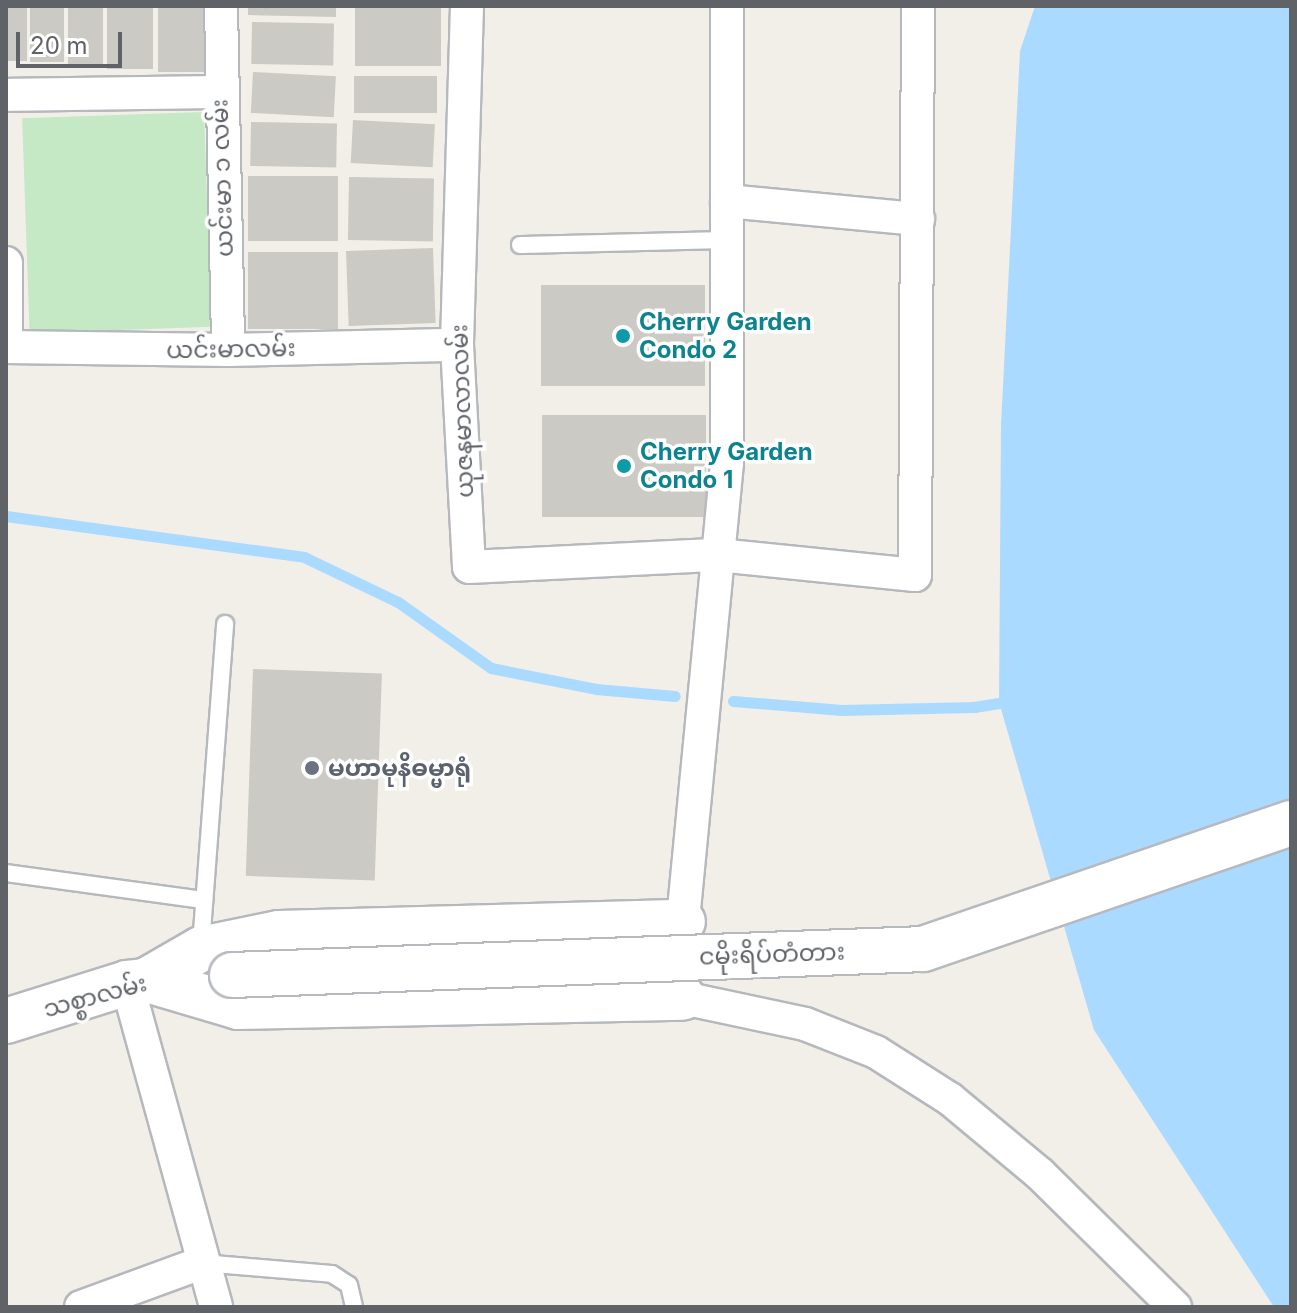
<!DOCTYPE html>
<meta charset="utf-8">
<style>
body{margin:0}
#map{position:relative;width:1297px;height:1313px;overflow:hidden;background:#f1efe8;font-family:Inter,"Noto Sans Myanmar",sans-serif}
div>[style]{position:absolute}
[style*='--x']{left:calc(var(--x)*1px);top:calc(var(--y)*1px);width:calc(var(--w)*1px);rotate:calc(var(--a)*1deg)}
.green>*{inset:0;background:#c5e8c5;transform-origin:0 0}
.water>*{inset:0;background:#aadaff}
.stream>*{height:11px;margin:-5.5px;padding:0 5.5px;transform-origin:5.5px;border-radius:5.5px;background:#aadaff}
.building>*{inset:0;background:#cccac5;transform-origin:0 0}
.roads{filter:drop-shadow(2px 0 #b5b8bc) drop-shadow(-2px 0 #b5b8bc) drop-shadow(0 2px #b5b8bc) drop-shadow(0 -2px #b5b8bc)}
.service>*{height:16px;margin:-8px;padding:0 8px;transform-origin:8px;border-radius:8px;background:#fff}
.minor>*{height:32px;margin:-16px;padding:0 16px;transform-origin:16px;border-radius:16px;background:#fff}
.secondary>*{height:44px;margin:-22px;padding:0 22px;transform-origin:22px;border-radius:22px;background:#fff}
.bridges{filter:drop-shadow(2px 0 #b6babf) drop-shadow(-2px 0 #b6babf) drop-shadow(0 2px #b6babf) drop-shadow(0 -2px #b6babf)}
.secondary-bridge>*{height:44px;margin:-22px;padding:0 22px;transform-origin:22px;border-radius:22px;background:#fff}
.dots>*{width:22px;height:22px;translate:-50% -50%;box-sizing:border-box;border:4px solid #fff;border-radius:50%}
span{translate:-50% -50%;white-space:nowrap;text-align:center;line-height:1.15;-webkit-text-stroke:7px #fff;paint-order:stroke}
.street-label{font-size:24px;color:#5f6368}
.culture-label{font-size:24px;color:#0d838f;font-weight:700}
.left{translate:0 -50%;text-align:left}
.worship-label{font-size:24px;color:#5b616d;font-weight:700}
.frame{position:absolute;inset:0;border:8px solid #5f6368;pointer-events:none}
.scale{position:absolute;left:16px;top:32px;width:106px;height:36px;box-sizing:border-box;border:4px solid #5f6368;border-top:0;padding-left:10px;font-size:24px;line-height:28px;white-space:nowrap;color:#5f6368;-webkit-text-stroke:6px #fff;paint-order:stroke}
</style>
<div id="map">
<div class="green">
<i style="left:204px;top:112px;width:215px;height:182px;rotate:88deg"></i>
</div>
<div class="water">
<i style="clip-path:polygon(1035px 6px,1291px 6px,1291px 1307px,1274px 1307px,1094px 1030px,999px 702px,1001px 425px,1020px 51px)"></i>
</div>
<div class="stream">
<i style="--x:6;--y:516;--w:301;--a:7.8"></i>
<i style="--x:304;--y:557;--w:104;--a:25.6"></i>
<i style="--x:398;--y:602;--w:114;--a:35.4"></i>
<i style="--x:491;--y:668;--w:107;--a:11.3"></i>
<i style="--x:596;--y:689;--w:79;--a:5.1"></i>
<i style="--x:733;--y:701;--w:109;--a:4.7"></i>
<i style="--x:842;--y:710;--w:132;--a:-1.3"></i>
<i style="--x:974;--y:707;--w:38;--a:-9"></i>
</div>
<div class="building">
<i style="left:6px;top:6px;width:21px;height:55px"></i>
<i style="left:30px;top:6px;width:34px;height:56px"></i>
<i style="left:68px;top:6px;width:35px;height:59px"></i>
<i style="left:107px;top:6px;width:46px;height:63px"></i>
<i style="left:158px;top:6px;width:49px;height:66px"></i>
<i style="clip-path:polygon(248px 6px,336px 6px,336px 17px,248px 15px)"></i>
<i style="left:355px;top:6px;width:86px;height:60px"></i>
<i style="left:252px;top:22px;width:82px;height:42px;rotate:1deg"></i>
<i style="left:253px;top:72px;width:83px;height:41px;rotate:3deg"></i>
<i style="left:437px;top:76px;width:37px;height:83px;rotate:90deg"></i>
<i style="left:353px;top:120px;width:82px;height:43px;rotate:3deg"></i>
<i style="left:251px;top:122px;width:86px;height:44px;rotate:1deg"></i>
<i style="left:248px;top:176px;width:90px;height:65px"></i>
<i style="left:349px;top:177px;width:85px;height:63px;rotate:1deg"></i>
<i style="left:433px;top:248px;width:75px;height:87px;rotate:88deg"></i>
<i style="left:248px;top:252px;width:90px;height:77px"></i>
<i style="left:541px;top:285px;width:164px;height:101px"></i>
<i style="left:542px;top:415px;width:164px;height:102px"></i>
<i style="left:253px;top:669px;width:129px;height:207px;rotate:2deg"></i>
</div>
<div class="roads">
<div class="service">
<i style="--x:520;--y:245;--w:207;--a:-1.4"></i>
<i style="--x:6;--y:873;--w:200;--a:7.8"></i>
<i style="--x:201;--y:945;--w:322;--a:-85.7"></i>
<i style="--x:202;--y:1263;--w:130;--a:4.8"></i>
<i style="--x:332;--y:1274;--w:20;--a:33"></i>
<i style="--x:349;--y:1285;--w:23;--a:77"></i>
</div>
<div class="minor">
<i style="--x:221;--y:6;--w:344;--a:88.8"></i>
<i style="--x:467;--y:6;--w:339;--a:91.7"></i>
<i style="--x:457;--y:345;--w:222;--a:86.9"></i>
<i style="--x:469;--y:567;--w:249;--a:-2.8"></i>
<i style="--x:718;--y:555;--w:198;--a:5.8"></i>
<i style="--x:915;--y:575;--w:569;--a:-89.7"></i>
<i style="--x:727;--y:6;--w:457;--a:90"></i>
<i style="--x:727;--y:463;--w:461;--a:95.5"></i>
<i style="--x:683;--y:922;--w:76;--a:90"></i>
<i style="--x:683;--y:998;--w:125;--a:12"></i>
<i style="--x:805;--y:1024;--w:76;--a:21.5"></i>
<i style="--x:876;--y:1052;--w:88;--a:32.4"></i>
<i style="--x:950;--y:1099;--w:117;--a:39.8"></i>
<i style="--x:1040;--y:1174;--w:190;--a:44.6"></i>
<i style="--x:6;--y:95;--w:213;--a:-0.8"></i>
<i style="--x:727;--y:201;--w:192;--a:5.4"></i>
<i style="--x:6;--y:263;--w:75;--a:90"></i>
<i style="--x:6;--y:347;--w:222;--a:0.8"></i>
<i style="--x:228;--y:350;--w:229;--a:-1.3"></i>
<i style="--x:127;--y:983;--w:336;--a:74.6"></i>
<i style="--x:81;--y:1307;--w:128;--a:-20.1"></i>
</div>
<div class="secondary">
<i style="--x:147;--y:980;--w:62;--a:-29.9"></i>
<i style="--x:201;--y:949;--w:80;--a:-11.6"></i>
<i style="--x:279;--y:933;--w:404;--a:-1.6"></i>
<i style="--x:147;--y:980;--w:95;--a:16.5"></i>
<i style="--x:238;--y:1007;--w:445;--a:-1.2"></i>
<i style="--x:6;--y:1021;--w:127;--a:-17.4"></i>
<i style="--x:127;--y:983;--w:47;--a:-6.1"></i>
</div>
</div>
<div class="bridges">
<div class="secondary-bridge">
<i style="--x:232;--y:975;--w:691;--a:-2.15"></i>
<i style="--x:923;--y:949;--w:389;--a:-18.9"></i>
</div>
</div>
<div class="dots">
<i style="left:623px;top:336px;background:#0f9aa8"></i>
<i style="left:624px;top:466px;background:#0f9aa8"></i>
<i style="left:312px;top:768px;background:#6b7280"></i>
</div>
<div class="street-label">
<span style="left:222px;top:178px;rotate:-92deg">ယင်းမာ ၁ လမ်း</span>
<span style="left:231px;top:349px;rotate:-1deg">ယင်းမာလမ်း</span>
<span style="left:462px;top:411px;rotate:-92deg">ယုဇနမာလာလမ်း</span>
<span style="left:772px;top:954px;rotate:-2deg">ငမိုးရိပ်တံတား</span>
<span style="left:95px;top:996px;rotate:-15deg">သစ္စာလမ်း</span>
</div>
<div class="culture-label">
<span class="left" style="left:639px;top:336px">Cherry Garden<br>Condo 2</span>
<span class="left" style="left:640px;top:466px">Cherry Garden<br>Condo 1</span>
</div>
<div class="worship-label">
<span class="left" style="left:328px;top:768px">မဟာမုနိဓမ္မာရုံ</span>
</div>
<div class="frame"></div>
<div class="scale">20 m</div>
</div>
